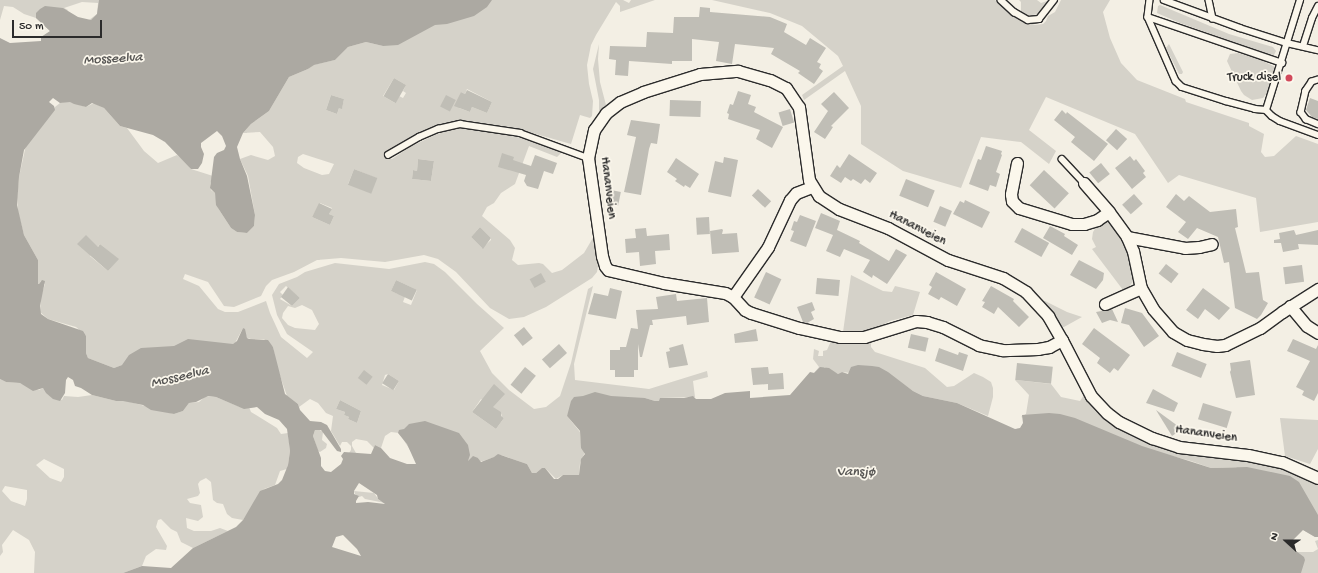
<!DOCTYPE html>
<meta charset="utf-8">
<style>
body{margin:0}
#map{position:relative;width:1318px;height:573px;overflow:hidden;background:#f3efe4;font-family:"Gochi Hand",sans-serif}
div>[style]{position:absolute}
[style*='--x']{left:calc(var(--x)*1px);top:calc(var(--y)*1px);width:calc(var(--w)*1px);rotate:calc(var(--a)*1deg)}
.green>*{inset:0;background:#d5d2c9}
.water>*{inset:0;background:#aca9a2}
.building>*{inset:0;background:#c0beb6;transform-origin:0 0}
.roads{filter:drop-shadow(1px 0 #2b2b2b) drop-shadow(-1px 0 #2b2b2b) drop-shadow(0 1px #2b2b2b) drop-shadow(0 -1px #2b2b2b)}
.lane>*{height:5.5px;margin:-2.75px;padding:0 2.75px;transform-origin:2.75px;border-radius:2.75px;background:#fbf7ec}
.street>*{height:11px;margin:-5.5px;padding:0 5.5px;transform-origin:5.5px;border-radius:5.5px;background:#fbf7ec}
.dots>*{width:11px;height:11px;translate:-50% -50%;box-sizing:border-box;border:2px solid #fbf7ec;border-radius:50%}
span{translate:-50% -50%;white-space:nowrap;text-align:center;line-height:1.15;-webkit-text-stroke:3.5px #fbf7ec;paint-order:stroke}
.poi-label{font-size:13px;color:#2b2b2b}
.right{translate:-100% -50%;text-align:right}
.street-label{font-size:13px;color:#2b2b2b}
.water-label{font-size:14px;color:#585755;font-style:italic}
.north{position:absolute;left:1266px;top:521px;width:40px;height:40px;-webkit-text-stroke:3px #fbf7ec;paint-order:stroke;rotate:291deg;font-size:11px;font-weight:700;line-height:16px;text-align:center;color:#2b2b2b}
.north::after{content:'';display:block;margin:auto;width:14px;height:18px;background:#2b2b2b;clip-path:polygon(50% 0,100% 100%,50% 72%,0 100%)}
.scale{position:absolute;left:12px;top:20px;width:90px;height:18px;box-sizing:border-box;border:2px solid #2b2b2b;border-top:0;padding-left:5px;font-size:12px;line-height:14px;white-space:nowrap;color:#2b2b2b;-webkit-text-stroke:3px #fbf7ec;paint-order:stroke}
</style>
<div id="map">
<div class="green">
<i style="clip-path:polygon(0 0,173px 0,168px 14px,89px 20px,97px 14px,98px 3px,82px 2px,64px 8px,68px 10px,50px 31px,36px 18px,24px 14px,13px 7px,4px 6px,0 20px)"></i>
<i style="clip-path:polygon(evenodd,421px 0,623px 0,629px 3px,631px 0,655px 0,620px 12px,620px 6px,616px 2px,596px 35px,591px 45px,587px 65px,589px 84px,593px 101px,592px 116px,590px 118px,580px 115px,571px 144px,511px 127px,451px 123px,426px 131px,396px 146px,384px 156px,392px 159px,410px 147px,435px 135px,452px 129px,468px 129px,510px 135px,542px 144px,562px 152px,557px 157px,529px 146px,515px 184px,501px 193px,494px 203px,487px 207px,482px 216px,510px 240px,515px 248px,512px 260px,518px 265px,539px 263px,543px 264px,552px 273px,562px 270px,584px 253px,594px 236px,598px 266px,597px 272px,592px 278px,546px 307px,524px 317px,509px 319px,490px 308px,456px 272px,438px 259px,424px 255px,385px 262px,341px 258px,317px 260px,294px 272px,272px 280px,266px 286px,261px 296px,234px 307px,224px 306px,208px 282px,185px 274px,183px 279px,199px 286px,218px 309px,225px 312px,238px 312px,266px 301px,270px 313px,281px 337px,307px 358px,313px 352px,287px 334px,277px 315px,272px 295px,279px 284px,297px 277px,305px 272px,335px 263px,389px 269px,425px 262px,434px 264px,445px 272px,477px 304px,504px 328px,480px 351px,492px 373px,509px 390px,534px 409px,546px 407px,560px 396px,571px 363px,588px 289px,593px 286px,574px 364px,575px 380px,649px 389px,707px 371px,708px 377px,693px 381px,695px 397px,661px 398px,660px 401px,655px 401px,645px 398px,570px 410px,567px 416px,580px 432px,581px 442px,585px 452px,580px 463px,579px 475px,563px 475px,556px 479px,545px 468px,541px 469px,536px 473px,532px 473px,527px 464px,501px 455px,483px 461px,480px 461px,478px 458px,468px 461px,469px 450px,412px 453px,399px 433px,391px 432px,385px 436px,381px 448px,375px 445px,374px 448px,367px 441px,356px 439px,352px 442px,352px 446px,356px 453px,349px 453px,351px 450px,351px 446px,347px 442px,342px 442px,340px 446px,331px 431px,333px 416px,326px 413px,318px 403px,310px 399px,299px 407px,298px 404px,287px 396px,277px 367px,273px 347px,264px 339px,251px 339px,247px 338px,243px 328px,235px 343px,218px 354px,122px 365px,114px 368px,88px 358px,86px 353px,86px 336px,76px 327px,48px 319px,40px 312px,41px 296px,45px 284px,41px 281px,39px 284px,38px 284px,38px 260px,24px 235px,18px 212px,17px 197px,19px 177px,26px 145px,39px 130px,55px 107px,60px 103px,68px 101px,86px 107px,94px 103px,104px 108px,120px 126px,127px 128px,144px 151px,158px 163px,177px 155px,186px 162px,191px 169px,213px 176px,210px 184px,211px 190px,215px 193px,218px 208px,231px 228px,237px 232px,247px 233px,254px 226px,255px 215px,248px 176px,240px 159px,251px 155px,268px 160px,275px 156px,273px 147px,260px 132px,243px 133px,251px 124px,269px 111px,289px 77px,308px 69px,313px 65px,335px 60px,348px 47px,366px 42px,383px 46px,421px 0,394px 78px,406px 85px,403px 91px,406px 93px,403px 98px,399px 96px,395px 103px,383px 96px,394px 78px,421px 0,467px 89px,492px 102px,487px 113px,472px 107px,470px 112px,459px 108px,461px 92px,465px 94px,467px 89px,421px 0,331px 95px,344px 99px,342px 108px,339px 108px,337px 114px,326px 110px,331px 95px,421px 0,303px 154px,334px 164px,329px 174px,322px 175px,304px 168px,297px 163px,298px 157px,303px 154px,421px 0,418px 159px,434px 161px,431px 181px,412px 179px,413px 170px,417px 171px,418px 159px,421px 0,354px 169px,376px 178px,371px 193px,348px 184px,354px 169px,421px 0,320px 203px,332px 208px,329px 214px,334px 216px,330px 225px,312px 217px,320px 203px,421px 0,480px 227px,491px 238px,491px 240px,482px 248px,471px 237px,480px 227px,421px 0,100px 244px,118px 259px,108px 271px,90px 256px,100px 244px,421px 0,396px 280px,417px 290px,411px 305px,403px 302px,406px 294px,398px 294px,391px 291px,396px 280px,421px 0,286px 286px,300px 298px,292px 306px,280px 299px,283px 295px,280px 292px,286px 286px,421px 0,302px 305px,312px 310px,319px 324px,315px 330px,295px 328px,288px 325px,282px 318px,283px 313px,288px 306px,295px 308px,302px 305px,421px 0,388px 374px,399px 381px,394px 390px,382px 385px,385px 375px,388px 374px,421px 0,481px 399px,502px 415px,501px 416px,504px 418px,496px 429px,472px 412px,481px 399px,421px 0,340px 400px,361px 411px,357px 423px,348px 419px,349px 417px,344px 415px,345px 412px,336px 409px,340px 400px)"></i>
<i style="clip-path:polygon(712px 0,995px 0,1017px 19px,1035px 25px,1043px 24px,1046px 21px,1048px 16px,1055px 12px,1061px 0,1110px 0,1103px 12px,1110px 38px,1121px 63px,1137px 80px,1185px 99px,1186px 102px,1249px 123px,1249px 126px,1264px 134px,1261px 152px,1265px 157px,1274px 156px,1296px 136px,1318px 144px,1318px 222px,1260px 232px,1256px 198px,1179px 175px,1168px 183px,1135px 134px,1046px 97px,1029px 130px,1056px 151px,1049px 164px,1021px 142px,981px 137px,961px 188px,903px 171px,861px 144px,861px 106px,845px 71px,804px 100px,802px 95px,843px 66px,838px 56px,802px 26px,770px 13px)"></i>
<i style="clip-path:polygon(1019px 0,1037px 0,1041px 3px,1050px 0,1040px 14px,1031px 15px,1025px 15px,1021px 12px,1021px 2px)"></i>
<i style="clip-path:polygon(1160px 5px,1229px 34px,1273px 47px,1276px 51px,1274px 55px,1265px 53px,1180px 23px,1157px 13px,1158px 6px)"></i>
<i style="clip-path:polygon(599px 44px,598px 59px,600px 82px,606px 105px,599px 113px,599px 100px,593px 69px)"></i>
<i style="clip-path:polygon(1169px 44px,1183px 72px,1182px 74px,1179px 74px,1166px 48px)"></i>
<i style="clip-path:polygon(1238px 53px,1261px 60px,1277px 68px,1269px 91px,1263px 98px,1252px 100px,1244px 95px,1241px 91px,1227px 61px,1230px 54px)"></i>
<i style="clip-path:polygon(1103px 221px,1113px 223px,1127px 246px,1135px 279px,1128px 288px,1123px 290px,1092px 249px,1096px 247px,1092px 239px,1093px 232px,1099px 223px)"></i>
<i style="clip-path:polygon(851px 275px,883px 291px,892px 292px,895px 286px,920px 292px,913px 315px,890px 321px,869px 332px,843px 332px)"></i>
<i style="clip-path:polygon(1041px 301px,1045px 301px,1067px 312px,1082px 317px,1064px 327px,1061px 327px)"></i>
<i style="clip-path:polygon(871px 339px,871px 347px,875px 352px,925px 368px,947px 387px,954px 386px,974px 373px,983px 377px,991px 382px,993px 388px,993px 397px,988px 416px,957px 403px,923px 396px,913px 391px,895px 378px,842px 372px,838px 374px,824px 367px,825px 375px,810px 372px,814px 373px,819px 367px,813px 359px,814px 349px,819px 351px,818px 356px,823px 356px,823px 351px,827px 350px,831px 341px)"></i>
<i style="clip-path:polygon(evenodd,0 379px,6px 382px,20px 383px,39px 390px,43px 388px,62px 400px,64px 396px,78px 397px,92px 395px,116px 401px,123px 400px,174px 414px,183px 411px,189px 403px,199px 402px,206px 396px,216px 397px,240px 407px,249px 407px,251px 412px,277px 428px,281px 434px,288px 433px,290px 451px,288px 465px,287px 469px,280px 471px,275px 485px,264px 489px,243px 520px,232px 518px,227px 514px,223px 504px,217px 503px,213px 500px,211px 482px,206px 478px,200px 481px,198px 484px,200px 493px,198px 496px,187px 499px,190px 503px,201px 505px,203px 517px,198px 521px,186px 518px,187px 528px,194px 531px,211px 531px,220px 528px,228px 531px,193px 548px,181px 542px,177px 532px,171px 529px,161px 519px,158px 520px,156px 527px,167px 546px,166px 550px,156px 549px,146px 556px,142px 566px,123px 573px,34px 573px,35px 552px,29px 540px,13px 530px,2px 545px,3px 552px,0 556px,0 379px,44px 459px,64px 469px,64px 477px,61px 482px,50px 478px,36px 465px,44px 459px,0 379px,5px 486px,27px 490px,27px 499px,25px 506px,11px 501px,2px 491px,5px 486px)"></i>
<i style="clip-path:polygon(1015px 380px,1051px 384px,1061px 397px,1080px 401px,1084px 395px,1095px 411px,1110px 424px,1133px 437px,1167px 450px,1206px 457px,1243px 459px,1280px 467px,1300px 474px,1318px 484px,1318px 537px,1315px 537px,1303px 530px,1236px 467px,1211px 468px,1191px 461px,1021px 417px,1026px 414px,1029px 395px)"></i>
<i style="clip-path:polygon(1280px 418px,1318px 420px,1318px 449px,1310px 464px,1285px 456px)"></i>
<i style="clip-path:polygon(318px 429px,323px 432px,322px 440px,327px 444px,326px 448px,320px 452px,318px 451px,313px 436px,315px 430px)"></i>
<i style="clip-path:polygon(354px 491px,374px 493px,379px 500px,385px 503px,365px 499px,362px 496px,359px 497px,355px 494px)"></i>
<i style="clip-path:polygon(1318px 540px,1318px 573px,1273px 573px,1291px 547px,1297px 552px,1313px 552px,1318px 549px,1315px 541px)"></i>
</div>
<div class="water">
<i style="clip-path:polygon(evenodd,99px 0,492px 0,487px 7px,474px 16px,447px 24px,435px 25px,398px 45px,383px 46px,366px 42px,348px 47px,335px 60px,314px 65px,308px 69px,289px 77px,269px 111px,251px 124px,243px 133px,237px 147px,240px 159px,247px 176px,255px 215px,254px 226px,247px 233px,237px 232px,231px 228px,216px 205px,215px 193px,210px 188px,214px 157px,217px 153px,224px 150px,226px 146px,222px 136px,217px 131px,201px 143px,201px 147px,204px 154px,202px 163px,198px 169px,191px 169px,165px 142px,153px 135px,120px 126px,104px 108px,92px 103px,86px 107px,74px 104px,70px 102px,60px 103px,53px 98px,49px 102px,54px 106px,55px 110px,24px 150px,19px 177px,17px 205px,24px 235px,38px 260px,38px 284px,39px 284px,42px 280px,45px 281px,40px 306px,41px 314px,48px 319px,83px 331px,86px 336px,86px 353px,88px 358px,114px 368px,122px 365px,129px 355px,141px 348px,174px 346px,188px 339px,233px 344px,237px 341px,243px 328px,245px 329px,247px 338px,249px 339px,268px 340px,273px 347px,285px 394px,298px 404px,300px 410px,310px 421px,321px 422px,327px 425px,341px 449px,341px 452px,337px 451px,321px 430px,315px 430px,313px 436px,321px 458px,321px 466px,325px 471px,331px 472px,341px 464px,343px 459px,341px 456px,344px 452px,371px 454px,375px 445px,381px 448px,390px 458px,407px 464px,416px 464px,407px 444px,398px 433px,399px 430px,404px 429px,409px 424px,425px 421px,459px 433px,468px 445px,470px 455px,468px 461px,473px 456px,478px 458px,481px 462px,494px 457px,498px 454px,527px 464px,532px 473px,536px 473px,542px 468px,545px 468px,554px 479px,558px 479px,563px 475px,579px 475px,581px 459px,585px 454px,581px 448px,580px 431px,567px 416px,571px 401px,574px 397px,583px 396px,595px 392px,611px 396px,645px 398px,655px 401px,659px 401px,660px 398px,684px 398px,693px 396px,696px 399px,711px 399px,725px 393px,750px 391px,750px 398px,790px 395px,810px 372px,814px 373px,820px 367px,829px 368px,838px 374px,842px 372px,848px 374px,851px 367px,858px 365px,872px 366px,879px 367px,888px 372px,913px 391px,923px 396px,957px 403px,1015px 429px,1020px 428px,1023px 423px,1022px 415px,1049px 413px,1060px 414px,1075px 418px,1142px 446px,1211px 468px,1247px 467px,1290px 476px,1299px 482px,1318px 515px,1318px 537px,1315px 537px,1303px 530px,1290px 543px,1292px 548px,1304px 557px,1305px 560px,1301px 573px,123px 573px,142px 566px,171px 568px,193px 548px,236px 527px,243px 520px,260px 491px,278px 484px,282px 480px,288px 465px,290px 451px,287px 429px,279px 420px,265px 414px,257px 407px,244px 409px,216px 397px,208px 396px,196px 402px,189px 403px,183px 411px,174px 414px,151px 410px,143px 405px,123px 401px,116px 401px,92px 395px,81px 388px,75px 386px,73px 380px,68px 377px,66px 380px,65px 393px,60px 401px,53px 399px,46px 393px,43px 388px,33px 391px,20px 383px,6px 382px,0 379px,0 38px,10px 43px,41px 41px,41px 37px,50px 31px,36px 18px,36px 13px,40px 9px,45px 6px,63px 8px,78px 17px,91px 20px,97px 14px,99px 0,359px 483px,377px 495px,378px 499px,385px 504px,368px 502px,356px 503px,356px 501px,359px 496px,354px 494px,354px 491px,359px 483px,99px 0,343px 535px,357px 549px,361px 556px,332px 547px,336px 537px,343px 535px)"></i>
</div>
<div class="building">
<i style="clip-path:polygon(700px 7px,710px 8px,710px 12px,770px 17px,787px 24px,784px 32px,806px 45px,810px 38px,826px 48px,817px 62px,821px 64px,819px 68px,823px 71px,814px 84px,798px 73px,800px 71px,771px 54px,774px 48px,735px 44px,732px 64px,716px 61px,719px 42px,692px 39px,692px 61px,672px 61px,672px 64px,629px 61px,628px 76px,615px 75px,616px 60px,609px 59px,610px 46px,646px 47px,647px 32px,673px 33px,674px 17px,699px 17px)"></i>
<i style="left:394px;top:78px;width:14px;height:21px;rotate:30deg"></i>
<i style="clip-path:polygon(467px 90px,492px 102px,487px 113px,472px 107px,470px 112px,454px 106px,461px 92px,465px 94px)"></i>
<i style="clip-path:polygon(738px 91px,751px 95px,748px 104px,756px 107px,754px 112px,783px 127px,772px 148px,756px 139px,760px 130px,728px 119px,729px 114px,727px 113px,730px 104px,733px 105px)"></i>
<i style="clip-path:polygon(834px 92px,849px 108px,831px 126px,833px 127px,825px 139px,814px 132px,828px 111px,821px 104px)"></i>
<i style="clip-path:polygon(331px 95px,344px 99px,342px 109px,339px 108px,337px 114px,326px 110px)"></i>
<i style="left:446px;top:95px;width:11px;height:13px;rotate:27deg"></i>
<i style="clip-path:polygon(1310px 98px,1318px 101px,1318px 119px,1312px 117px,1306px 110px)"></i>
<i style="left:670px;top:100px;width:31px;height:16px;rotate:2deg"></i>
<i style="left:790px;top:109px;width:14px;height:12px;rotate:73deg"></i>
<i style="clip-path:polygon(1062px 110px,1066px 114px,1067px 112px,1108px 144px,1094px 161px,1071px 142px,1075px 137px,1054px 120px)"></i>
<i style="clip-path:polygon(631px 120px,660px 124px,657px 144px,651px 143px,649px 149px,641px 195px,624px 192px,636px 137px,627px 135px)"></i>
<i style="left:1116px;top:129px;width:15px;height:15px;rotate:42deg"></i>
<i style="clip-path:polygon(986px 146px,1002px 151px,1001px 154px,1002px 155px,996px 172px,1000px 174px,996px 187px,990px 185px,988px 191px,969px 184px,978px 159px,981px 160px)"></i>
<i style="clip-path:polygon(502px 153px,514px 157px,513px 160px,531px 166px,535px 155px,557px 163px,553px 174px,544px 171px,538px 189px,527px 186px,524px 181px,526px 175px,498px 167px)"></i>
<i style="clip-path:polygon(849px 154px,877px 173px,870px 183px,865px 179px,861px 184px,853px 179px,851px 181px,845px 177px,841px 183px,830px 176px,837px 165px,840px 168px)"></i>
<i style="clip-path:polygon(1130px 156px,1134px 161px,1136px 159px,1145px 171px,1143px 173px,1146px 177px,1132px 189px,1115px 168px)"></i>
<i style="clip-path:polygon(724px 157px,738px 160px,731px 197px,708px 192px,715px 161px,723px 163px)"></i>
<i style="clip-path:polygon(676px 158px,699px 174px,690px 188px,685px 185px,684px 187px,675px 181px,677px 179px,667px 172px)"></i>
<i style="clip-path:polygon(418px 159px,434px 161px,431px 181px,412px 179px,413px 170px,417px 171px)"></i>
<i style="left:1101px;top:163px;width:14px;height:15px;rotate:51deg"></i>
<i style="left:354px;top:169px;width:25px;height:17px;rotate:21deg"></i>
<i style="left:1044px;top:170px;width:34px;height:21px;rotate:43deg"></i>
<i style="left:906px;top:179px;width:31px;height:18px;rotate:22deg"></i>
<i style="left:758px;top:189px;width:18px;height:9px;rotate:43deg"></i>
<i style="left:611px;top:190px;width:10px;height:14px;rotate:11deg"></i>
<i style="left:1134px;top:194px;width:13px;height:16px;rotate:48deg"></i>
<i style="clip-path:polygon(1176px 194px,1184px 201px,1189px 196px,1210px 212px,1236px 209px,1238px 227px,1235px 228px,1246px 273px,1259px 272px,1263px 300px,1268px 303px,1261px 315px,1257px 319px,1235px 308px,1229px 262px,1224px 263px,1218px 237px,1197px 228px,1188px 239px,1178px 232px,1186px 222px,1166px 207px)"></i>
<i style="clip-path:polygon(965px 200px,990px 212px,982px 228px,953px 214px,960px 201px,964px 203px)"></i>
<i style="clip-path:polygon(319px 203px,332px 209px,329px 214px,334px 216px,330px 225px,312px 217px)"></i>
<i style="left:940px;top:206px;width:13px;height:17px;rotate:23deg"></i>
<i style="clip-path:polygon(821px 213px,840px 221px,837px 230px,860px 241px,859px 243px,889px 261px,896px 249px,907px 255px,887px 284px,873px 275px,872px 278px,863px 272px,870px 260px,844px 249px,840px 257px,826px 251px,833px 235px,815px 228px)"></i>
<i style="clip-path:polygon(800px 215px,816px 221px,806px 247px,790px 241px,794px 231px,791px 230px,794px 221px,797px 222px)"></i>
<i style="left:709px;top:217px;width:17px;height:13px;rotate:87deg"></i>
<i style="clip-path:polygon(1050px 226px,1065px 234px,1064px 236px,1078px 245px,1072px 255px,1043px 238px)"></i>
<i style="clip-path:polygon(480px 227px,491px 238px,483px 249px,471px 237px)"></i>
<i style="clip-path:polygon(646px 228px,647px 236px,669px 234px,670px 250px,655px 251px,656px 264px,640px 266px,639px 252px,626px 253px,625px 239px,636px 238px,635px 229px)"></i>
<i style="left:1022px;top:228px;width:31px;height:16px;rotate:29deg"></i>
<i style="clip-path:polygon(722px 229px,723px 230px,722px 234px,737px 233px,739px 252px,712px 254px,710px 231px)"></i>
<i style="clip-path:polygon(1294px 230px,1296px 235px,1318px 230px,1318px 245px,1298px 244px,1299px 249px,1283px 252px,1281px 243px,1274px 243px,1274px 240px,1280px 239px,1279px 233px)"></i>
<i style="clip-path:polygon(86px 235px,98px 247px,100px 244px,119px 259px,108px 271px,77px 244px)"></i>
<i style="clip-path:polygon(1079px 260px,1104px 273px,1103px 280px,1096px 289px,1070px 275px)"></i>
<i style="left:1166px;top:264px;width:16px;height:12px;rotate:38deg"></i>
<i style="left:1302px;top:265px;width:17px;height:19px;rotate:83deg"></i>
<i style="left:766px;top:272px;width:17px;height:28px;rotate:25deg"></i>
<i style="clip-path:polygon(936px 272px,966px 289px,957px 306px,941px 297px,939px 300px,928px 294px,932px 287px,929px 285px)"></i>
<i style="left:541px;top:273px;width:10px;height:13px;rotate:61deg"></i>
<i style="left:817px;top:278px;width:23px;height:16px;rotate:5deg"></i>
<i style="left:396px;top:280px;width:23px;height:12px;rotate:25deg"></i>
<i style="clip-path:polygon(991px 286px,1014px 299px,1013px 301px,1029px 317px,1019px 327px,998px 307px,994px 314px,982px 307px,985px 302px,982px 301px)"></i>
<i style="clip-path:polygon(288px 287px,300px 298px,292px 306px,281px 297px)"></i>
<i style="clip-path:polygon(610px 288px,622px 291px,616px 319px,588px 314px,594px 293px,608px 296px)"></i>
<i style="clip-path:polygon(1203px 288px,1230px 308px,1219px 320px,1205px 309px,1198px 319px,1186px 310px)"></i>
<i style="clip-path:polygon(676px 294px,677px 301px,707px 298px,709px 322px,687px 325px,686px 316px,652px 320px,653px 325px,650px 325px,642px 357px,640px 357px,638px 344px,638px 370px,634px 370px,634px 377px,615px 377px,615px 370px,610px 370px,610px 350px,620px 350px,620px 347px,626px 347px,631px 328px,638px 329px,636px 310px,658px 309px,656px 297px)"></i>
<i style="clip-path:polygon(812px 302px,815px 310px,811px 312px,814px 319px,807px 323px,803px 322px,797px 307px)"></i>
<i style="clip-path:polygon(1125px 308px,1142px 313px,1159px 336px,1144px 347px,1129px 325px,1121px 323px)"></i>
<i style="clip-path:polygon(1112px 309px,1118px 322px,1110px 320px,1102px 323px,1096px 312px)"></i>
<i style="left:524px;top:327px;width:14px;height:13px;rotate:51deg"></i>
<i style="clip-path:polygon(1094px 328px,1130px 355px,1118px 371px,1114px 368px,1110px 373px,1097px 363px,1100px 358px,1082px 344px)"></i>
<i style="clip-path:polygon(756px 329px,758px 341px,735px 343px,734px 334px)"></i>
<i style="left:911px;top:334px;width:18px;height:14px;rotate:13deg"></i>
<i style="clip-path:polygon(1293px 339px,1316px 349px,1318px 345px,1318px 393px,1314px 401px,1302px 395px,1304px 391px,1296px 387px,1310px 361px,1287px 351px)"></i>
<i style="left:559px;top:344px;width:12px;height:23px;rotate:48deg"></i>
<i style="clip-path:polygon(683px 344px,688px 365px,669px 368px,666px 352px,670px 351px,669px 348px)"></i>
<i style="clip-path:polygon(939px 348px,958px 355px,959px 352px,968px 355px,963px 371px,935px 361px)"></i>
<i style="left:1177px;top:352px;width:32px;height:15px;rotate:22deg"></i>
<i style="clip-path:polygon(1250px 360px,1255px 395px,1236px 398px,1230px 372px,1231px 370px,1230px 363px)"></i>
<i style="left:1017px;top:363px;width:36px;height:17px;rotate:6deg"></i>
<i style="left:525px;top:367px;width:14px;height:23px;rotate:39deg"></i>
<i style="clip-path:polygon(768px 367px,769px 374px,783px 373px,784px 389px,768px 390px,768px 384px,753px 385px,751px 368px)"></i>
<i style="left:364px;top:370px;width:11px;height:10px;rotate:38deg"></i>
<i style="left:388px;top:374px;width:13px;height:11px;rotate:32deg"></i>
<i style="clip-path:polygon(494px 384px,505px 394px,493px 407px,501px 412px,501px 416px,504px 418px,496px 429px,472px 412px)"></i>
<i style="clip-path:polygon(1153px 389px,1178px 403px,1174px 412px,1146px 403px)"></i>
<i style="clip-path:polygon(340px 400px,361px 411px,357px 423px,348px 419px,349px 417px,344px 415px,345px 412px,336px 409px)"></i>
<i style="left:1203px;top:403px;width:30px;height:17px;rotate:17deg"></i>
<i style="clip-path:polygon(1156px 410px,1182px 429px,1172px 436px)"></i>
</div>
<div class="roads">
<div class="lane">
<i style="--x:1001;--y:0;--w:18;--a:43"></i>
<i style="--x:1014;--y:12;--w:16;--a:30"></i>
<i style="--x:1028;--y:20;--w:11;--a:-5"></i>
<i style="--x:1039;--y:19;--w:24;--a:-52"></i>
<i style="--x:1150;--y:0;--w:17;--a:97"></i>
<i style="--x:1148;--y:17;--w:70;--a:66.4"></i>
<i style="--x:1176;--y:81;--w:8;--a:45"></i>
<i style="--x:1182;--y:87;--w:46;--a:17.7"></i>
<i style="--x:1226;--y:101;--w:30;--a:15"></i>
<i style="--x:1255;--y:109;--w:11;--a:5"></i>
<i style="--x:1266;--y:110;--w:115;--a:-72.8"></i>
<i style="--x:1164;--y:0;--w:81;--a:20.2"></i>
<i style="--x:1240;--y:28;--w:49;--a:17.7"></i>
<i style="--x:1287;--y:43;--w:32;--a:13"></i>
<i style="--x:1209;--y:0;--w:19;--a:78"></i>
<i style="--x:1148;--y:17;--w:142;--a:18.9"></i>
<i style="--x:1303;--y:46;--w:29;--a:-72"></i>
<i style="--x:1312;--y:18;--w:13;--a:-63"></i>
<i style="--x:1318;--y:80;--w:6;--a:162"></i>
<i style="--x:1312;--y:82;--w:11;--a:124"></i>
<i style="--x:1306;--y:91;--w:22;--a:103"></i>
<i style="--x:1301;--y:112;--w:9;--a:54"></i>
<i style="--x:1306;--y:119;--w:13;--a:23"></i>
<i style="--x:1266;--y:110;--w:8;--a:45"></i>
<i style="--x:1272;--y:116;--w:9;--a:32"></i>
<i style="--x:1280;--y:121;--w:40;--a:20.2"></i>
<i style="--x:388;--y:155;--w:36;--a:-30"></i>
<i style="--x:419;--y:137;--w:21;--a:-23"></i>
<i style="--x:438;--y:129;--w:23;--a:-13"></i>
<i style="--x:460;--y:124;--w:61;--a:8.5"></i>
<i style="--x:520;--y:133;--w:72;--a:20.2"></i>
<i style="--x:1062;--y:159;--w:33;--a:47"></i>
</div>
<div class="street">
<i style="--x:1017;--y:163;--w:32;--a:101"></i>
<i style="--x:1011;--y:194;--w:7;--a:82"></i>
<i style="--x:1012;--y:201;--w:10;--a:45"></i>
<i style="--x:1019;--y:208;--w:55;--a:16.8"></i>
<i style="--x:1072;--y:224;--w:12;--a:0"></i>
<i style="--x:1084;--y:224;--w:14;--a:-17"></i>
<i style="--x:1097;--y:220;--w:14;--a:-34"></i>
<i style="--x:1084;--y:183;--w:38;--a:49"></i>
<i style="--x:1109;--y:212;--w:31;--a:54"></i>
<i style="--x:1127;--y:237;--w:15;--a:67"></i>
<i style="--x:1133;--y:251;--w:38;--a:78"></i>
<i style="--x:1141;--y:288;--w:24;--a:60"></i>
<i style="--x:1153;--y:309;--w:30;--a:49"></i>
<i style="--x:1173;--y:332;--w:16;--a:30"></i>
<i style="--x:1187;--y:340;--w:16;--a:14"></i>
<i style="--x:1203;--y:344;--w:14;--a:8"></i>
<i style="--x:1217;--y:346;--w:8;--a:-7"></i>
<i style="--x:1225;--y:345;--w:39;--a:-26"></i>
<i style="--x:1260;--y:328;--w:27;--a:-36"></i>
<i style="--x:1282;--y:312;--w:43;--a:-32.6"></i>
<i style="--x:1127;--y:237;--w:59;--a:10.7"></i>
<i style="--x:1185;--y:248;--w:14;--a:-4"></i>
<i style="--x:1199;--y:247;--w:13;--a:-13"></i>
<i style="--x:733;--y:297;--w:61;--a:-55"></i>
<i style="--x:768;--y:247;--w:52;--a:-64.9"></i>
<i style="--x:790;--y:200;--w:9;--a:-49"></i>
<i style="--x:796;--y:193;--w:17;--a:-21"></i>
<i style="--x:1105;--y:304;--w:39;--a:-24"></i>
<i style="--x:1290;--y:306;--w:26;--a:50"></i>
<i style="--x:1307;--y:326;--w:13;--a:32"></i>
<i style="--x:1062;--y:340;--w:15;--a:152"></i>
<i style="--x:1049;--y:347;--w:11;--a:170"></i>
<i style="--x:1038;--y:349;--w:36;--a:178"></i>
<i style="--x:1002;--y:350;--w:24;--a:-168"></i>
<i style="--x:979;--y:345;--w:40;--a:-153.4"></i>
<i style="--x:943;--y:327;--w:17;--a:-163"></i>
<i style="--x:927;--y:322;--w:11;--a:-175"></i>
<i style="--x:916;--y:321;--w:54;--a:162.9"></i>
<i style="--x:864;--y:337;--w:24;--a:180"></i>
<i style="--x:840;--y:337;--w:42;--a:-167.6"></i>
<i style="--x:799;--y:328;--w:50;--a:-162.6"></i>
<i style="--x:751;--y:313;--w:7;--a:-153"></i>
<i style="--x:745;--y:310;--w:18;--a:-133"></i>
<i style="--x:733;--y:297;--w:9;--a:-153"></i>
<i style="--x:725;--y:293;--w:62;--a:-170.7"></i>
<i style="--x:664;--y:283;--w:57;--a:-166.9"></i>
<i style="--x:608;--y:270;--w:5;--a:-127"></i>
<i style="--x:605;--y:266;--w:10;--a:-107"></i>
<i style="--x:602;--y:256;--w:99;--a:-98.1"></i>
<i style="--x:588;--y:158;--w:29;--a:-78"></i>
<i style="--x:594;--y:130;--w:21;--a:-55"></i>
<i style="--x:606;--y:113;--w:18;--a:-38"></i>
<i style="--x:620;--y:102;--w:25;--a:-23"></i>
<i style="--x:643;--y:92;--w:60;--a:-17.5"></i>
<i style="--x:700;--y:74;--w:38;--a:-5"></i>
<i style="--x:738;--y:71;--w:33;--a:16"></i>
<i style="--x:770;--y:80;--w:18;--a:27"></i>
<i style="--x:786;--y:88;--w:23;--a:56"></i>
<i style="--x:799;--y:107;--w:74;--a:82.2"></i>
<i style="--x:809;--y:180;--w:19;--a:58"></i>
<i style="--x:819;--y:196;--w:24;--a:33"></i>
<i style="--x:839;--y:209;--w:53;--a:21.2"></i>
<i style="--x:888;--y:228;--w:68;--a:28.1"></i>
<i style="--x:948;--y:260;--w:58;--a:18.1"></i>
<i style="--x:1003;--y:278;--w:27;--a:31"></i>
<i style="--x:1026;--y:292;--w:33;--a:47"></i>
<i style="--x:1048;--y:316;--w:28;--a:60"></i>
<i style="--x:1062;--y:340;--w:63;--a:62.6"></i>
<i style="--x:1091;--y:396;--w:23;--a:47"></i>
<i style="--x:1107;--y:413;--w:15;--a:37"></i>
<i style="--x:1119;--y:422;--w:37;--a:26"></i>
<i style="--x:1152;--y:438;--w:28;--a:18"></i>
<i style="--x:1179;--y:447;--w:69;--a:6.6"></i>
<i style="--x:1248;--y:455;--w:35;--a:12"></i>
<i style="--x:1282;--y:462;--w:39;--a:24"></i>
</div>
</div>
<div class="dots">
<i style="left:1289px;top:78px;background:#d1495b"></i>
</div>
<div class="poi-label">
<span class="right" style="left:1281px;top:78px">Truck disel</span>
</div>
<div class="street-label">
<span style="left:607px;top:188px;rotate:83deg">Hananveien</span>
<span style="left:917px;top:229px;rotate:27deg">Hananveien</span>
<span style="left:1206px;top:435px;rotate:8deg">Hananveien</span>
</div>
<div class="water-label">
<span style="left:113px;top:60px;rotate:-3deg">Mosseelva</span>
<span style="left:180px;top:378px;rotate:-13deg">Mosseelva</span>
<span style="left:856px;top:473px">Vansjø</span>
</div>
<div class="north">N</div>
<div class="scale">50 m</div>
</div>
